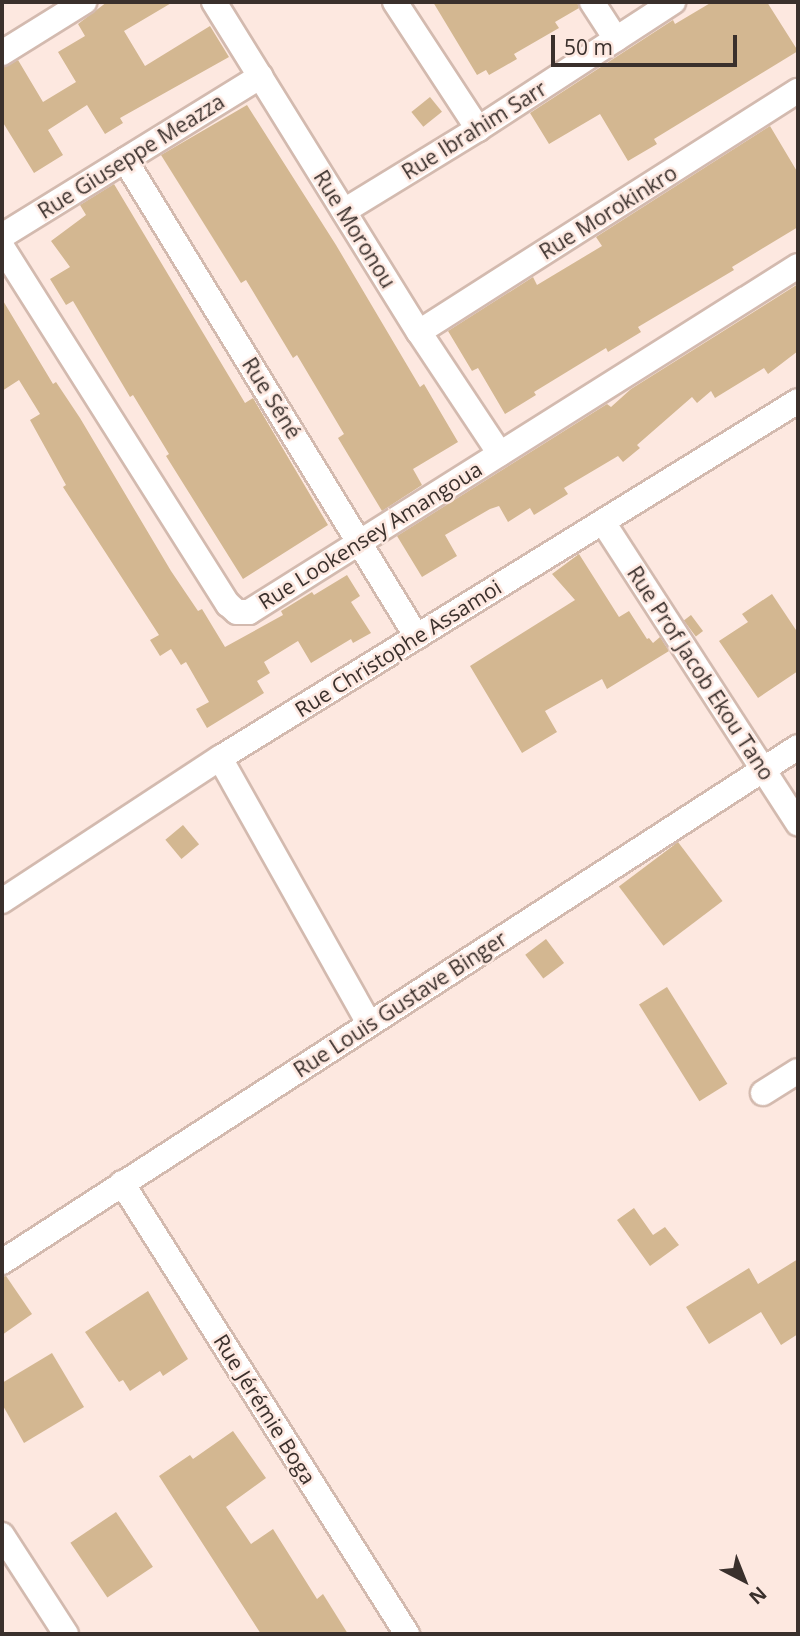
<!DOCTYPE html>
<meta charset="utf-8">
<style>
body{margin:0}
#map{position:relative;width:800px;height:1636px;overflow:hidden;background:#fde8e0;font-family:"Open Sans",sans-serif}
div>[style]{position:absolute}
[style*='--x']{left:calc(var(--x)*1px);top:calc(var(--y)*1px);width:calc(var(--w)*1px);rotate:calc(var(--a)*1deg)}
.building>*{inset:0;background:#d3b791;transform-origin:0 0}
.roads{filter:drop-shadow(2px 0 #d3baaf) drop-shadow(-2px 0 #d3baaf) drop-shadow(0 2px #d3baaf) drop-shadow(0 -2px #d3baaf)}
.minor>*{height:24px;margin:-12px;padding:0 12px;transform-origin:12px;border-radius:12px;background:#fff}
span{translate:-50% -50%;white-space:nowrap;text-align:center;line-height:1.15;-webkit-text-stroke:5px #fde8e0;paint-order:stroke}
.street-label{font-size:21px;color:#3a302c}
.frame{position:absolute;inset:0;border:4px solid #3a302c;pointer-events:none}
.north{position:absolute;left:709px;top:1545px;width:70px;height:70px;-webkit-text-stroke:5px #fde8e0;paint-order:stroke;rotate:138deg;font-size:19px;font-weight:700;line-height:28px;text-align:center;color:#3a302c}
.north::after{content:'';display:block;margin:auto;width:24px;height:32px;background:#3a302c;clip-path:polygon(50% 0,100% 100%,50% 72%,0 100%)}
.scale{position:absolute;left:551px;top:35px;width:186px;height:32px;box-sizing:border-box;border:4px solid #3a302c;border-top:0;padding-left:9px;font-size:21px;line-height:24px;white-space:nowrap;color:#3a302c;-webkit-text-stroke:5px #fde8e0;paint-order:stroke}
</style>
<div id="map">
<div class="building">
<i style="clip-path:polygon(107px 2px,173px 2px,124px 31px,145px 66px,210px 26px,229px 57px,120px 118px,123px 123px,105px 134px,87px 105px,48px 130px,63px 155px,34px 173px,2px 121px,2px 68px,18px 60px,43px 102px,76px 82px,58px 52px,85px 36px,78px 24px)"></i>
<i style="clip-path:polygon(433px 2px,577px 2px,579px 8px,555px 22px,559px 28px,514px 54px,517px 59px,489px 75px,486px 70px,477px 75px)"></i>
<i style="clip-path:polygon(712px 2px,767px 2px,798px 51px,654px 139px,657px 144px,628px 161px,600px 114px,549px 144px,530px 113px,673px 20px,675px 24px)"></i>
<i style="left:430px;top:97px;width:19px;height:24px;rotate:51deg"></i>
<i style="clip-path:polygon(247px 105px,336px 245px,420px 387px,424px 384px,458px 442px,413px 469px,422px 485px,382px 511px,338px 438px,344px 434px,297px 355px,293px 358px,246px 280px,241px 283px,161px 155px)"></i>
<i style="clip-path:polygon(770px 126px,798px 173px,798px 227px,732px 267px,734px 270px,638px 327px,641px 332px,608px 352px,606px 348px,534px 392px,536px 395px,505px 414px,478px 368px,472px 371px,448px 331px,533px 277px,537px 285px,602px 246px,596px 237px)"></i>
<i style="clip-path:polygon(114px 184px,245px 403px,253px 398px,328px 525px,243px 579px,166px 456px,169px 454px,133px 395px,130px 397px,73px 301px,66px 305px,50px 279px,70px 267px,51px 241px,86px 215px,80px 205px)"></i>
<i style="clip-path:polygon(798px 284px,798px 351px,768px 374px,764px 368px,715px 398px,711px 391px,697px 403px,692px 397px,637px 445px,640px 448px,623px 462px,618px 456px,564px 488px,568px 494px,534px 515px,530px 508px,508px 522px,499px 506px,490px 509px,445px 535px,457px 556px,422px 577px,397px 536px,607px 404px,611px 407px,631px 389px)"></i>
<i style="clip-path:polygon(2px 299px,53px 384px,56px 382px,80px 418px,171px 571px,198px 611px,202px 609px,225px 647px,283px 615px,281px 611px,312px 592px,314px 595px,347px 575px,360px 596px,351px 602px,371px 633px,353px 643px,351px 639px,311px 663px,298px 641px,264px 662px,270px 673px,257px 681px,264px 693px,207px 728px,196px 709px,209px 702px,186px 662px,181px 665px,171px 649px,160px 656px,150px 640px,159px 635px,63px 487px,66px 485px,30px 420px,40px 414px,19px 380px,2px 391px)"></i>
<i style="clip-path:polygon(579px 554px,619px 617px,629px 611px,647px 639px,649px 638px,653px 643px,660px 637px,669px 651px,607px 689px,602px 679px,545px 711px,557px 732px,522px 753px,470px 666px,575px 600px,552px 574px)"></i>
<i style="clip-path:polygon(772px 594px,798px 633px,798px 671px,758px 698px,719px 641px,748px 622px,742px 614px)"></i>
<i style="left:691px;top:615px;width:20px;height:9px;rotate:53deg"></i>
<i style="left:183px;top:825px;width:25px;height:23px;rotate:50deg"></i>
<i style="left:678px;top:842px;width:74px;height:74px;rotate:53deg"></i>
<i style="left:546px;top:939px;width:30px;height:26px;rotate:53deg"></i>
<i style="left:667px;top:987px;width:114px;height:33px;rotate:58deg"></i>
<i style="clip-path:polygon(634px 1208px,653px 1235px,665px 1227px,679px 1245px,650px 1266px,617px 1220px)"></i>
<i style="clip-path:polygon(798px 1259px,798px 1334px,781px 1345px,761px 1312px,709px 1344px,686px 1307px,749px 1268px,758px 1284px)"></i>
<i style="clip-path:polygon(6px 1276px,32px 1314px,2px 1335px,2px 1277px)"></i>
<i style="clip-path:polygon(148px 1291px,188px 1359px,163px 1376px,160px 1371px,130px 1391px,123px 1380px,119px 1382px,85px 1332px)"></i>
<i style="clip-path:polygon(52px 1353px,84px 1407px,24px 1443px,2px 1404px,2px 1383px)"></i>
<i style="clip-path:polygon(233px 1431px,266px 1478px,226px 1507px,251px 1544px,273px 1529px,317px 1599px,323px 1594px,348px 1634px,261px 1634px,159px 1476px,190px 1455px,193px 1459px)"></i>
<i style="left:116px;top:1512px;width:66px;height:55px;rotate:56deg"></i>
</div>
<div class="roads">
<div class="minor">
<i style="--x:214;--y:2;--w:388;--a:58.2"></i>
<i style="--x:419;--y:332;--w:146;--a:56.4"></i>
<i style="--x:395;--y:2;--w:152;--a:56.8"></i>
<i style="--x:592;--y:2;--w:44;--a:57"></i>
<i style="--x:2;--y:53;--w:97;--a:-31.9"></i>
<i style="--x:125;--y:160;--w:559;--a:58.53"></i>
<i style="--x:344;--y:211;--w:157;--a:-31.5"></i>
<i style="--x:478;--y:129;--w:233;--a:-33.1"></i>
<i style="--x:2;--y:236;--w:304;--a:-31.7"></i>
<i style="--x:2;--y:247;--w:423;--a:57.7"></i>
<i style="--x:228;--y:604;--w:12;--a:42"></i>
<i style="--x:237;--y:612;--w:12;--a:0"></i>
<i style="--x:249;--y:612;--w:649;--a:-32.22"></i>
<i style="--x:419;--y:332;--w:449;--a:-32.5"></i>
<i style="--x:603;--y:522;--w:359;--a:57.1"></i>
<i style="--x:220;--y:758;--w:305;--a:60.7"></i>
<i style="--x:2;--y:901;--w:261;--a:-33.3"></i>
<i style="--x:220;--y:758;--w:679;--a:-31.7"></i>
<i style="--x:763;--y:1093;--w:41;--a:-32.2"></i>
<i style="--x:122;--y:1183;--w:534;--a:57.71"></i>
<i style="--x:2;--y:1262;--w:948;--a:-32.9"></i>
<i style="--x:2;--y:1535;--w:118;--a:57.1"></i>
</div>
</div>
<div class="street-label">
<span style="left:474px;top:130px;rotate:-32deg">Rue Ibrahim Sarr</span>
<span style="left:131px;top:156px;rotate:-32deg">Rue Giuseppe Meazza</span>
<span style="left:608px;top:212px;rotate:-32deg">Rue Morokinkro</span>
<span style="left:355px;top:229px;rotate:58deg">Rue Moronou</span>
<span style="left:272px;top:398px;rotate:58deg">Rue Séné</span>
<span style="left:370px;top:535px;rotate:-32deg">Rue Lookensey Amangoua</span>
<span style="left:398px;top:648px;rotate:-32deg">Rue Christophe Assamoi</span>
<span style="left:701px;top:673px;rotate:57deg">Rue Prof Jacob Ekou Tano</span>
<span style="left:400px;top:1004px;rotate:-33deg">Rue Louis Gustave Binger</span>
<span style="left:265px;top:1409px;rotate:58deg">Rue Jérémie Boga</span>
</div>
<div class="frame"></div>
<div class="north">N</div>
<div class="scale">50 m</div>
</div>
